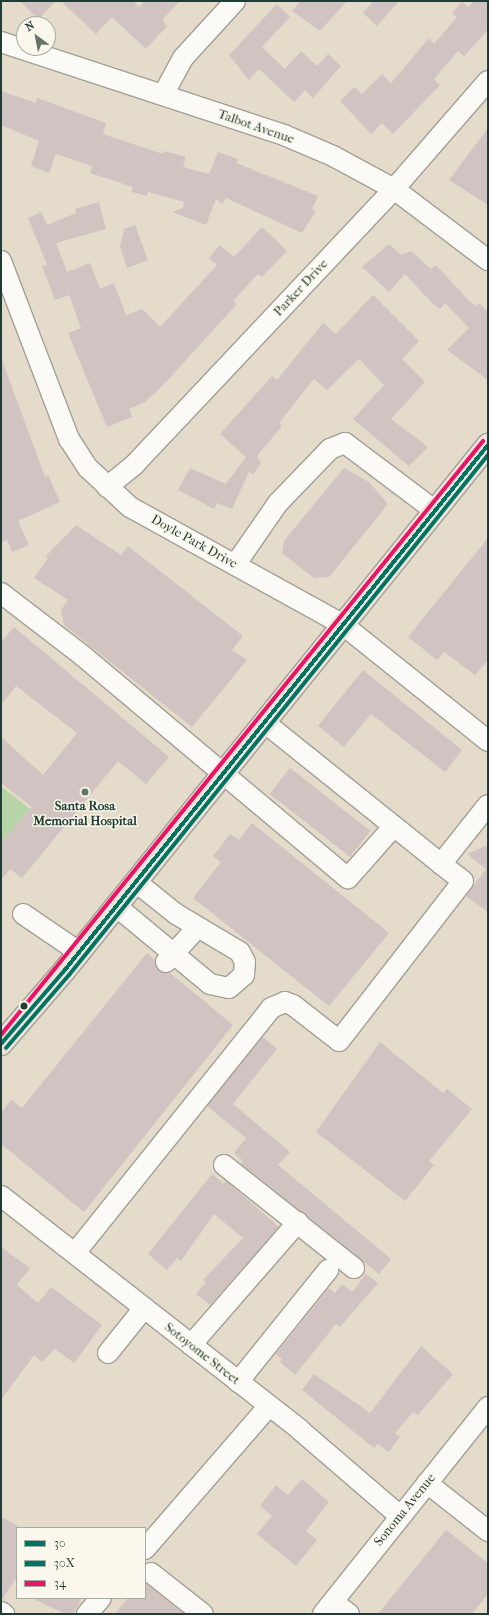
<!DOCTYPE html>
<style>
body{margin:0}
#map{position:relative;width:489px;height:1615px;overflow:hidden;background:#e5dbca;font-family:"IM FELL French Canon",serif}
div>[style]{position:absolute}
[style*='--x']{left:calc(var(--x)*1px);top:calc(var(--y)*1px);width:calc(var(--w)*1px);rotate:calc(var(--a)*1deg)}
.green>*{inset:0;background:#b6d4a5}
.building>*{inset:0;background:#d0c3c1;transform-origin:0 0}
.roads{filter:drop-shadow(1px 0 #a2a095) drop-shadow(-1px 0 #a2a095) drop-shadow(0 1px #a2a095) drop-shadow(0 -1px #a2a095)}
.minor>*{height:20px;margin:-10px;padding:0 10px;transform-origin:10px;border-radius:10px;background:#fbfaf7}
.major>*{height:22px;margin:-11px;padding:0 11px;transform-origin:11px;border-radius:11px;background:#ede4dc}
.bus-1>*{height:4px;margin:-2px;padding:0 2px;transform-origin:2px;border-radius:2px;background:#007363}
.bus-2>*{height:4px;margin:-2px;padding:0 2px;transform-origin:2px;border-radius:2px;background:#007363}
.bus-3>*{height:4px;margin:-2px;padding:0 2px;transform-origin:2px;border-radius:2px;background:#eb1464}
.dots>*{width:11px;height:11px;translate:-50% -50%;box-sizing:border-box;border:2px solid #fbf7ec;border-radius:50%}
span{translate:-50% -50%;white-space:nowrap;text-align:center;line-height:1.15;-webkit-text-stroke:3px #fbf7ec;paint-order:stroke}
.street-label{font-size:13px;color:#1f3d34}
.poi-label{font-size:13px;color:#1f3d34;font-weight:700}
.frame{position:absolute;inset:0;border:2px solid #1f3d34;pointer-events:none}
.legend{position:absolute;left:16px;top:1527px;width:130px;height:72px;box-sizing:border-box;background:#fbf7ec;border:1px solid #a3ada2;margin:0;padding:5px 7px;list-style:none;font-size:12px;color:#1f3d34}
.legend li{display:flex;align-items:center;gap:8px;height:20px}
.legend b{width:20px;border:1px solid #a3ada2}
.north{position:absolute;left:16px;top:16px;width:40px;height:40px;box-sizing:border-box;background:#fbf7ec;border:1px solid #a3ada2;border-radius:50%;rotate:328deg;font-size:11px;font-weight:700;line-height:16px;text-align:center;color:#1f3d34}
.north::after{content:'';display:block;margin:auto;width:14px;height:18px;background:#647468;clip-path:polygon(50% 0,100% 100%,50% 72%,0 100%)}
</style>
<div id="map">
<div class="green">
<i style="clip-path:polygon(1px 786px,30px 809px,1px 843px)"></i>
</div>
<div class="building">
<i style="clip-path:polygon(20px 1px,56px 1px,38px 19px)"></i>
<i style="clip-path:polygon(61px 1px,133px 1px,139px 7px,145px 1px,180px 1px,162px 20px,167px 26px,146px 49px,112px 17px,96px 34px)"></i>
<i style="clip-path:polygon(301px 1px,347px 1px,320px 31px,292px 11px)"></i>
<i style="clip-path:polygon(373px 1px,399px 1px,377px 26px,363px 13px)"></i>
<i style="clip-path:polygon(474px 1px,488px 1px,488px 30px,464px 56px,458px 51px,434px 79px,440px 85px,393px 134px,382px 123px,371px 134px,340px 101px,354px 87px,362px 94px,382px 74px,391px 83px,429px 38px,434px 44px,457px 17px,452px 13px,462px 2px,468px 7px)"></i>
<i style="clip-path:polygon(277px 4px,290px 17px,262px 47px,285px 69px,301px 51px,317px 66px,328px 54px,341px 66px,313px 98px,305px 90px,294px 102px,259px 69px,249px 80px,229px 55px)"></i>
<i style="clip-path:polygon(1px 91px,36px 103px,37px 98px,106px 123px,103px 134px,163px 154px,164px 151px,186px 157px,183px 167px,209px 174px,218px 152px,238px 159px,236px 163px,318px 196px,312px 209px,316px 211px,302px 233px,226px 198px,222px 204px,216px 199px,206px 225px,172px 212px,183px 208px,184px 202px,148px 192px,147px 196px,132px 192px,133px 187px,90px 173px,92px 166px,56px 154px,49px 173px,31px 166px,39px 141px,1px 125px)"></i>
<i style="clip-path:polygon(488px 128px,488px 205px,449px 180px)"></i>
<i style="clip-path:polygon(99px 202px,106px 229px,56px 243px,67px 272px,90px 263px,100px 289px,114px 283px,126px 315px,142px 309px,160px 327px,217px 265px,209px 258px,220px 245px,234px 257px,262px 227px,287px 251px,262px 277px,258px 274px,233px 301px,237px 304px,166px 382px,145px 402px,129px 409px,132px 417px,107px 427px,68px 333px,81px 328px,69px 295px,55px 300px,42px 266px,47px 265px,28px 218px,41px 212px,47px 225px,76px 213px,75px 209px)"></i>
<i style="clip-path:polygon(135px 225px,148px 260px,127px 268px,120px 247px,124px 229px)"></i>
<i style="clip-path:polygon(389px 244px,401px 255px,411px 251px,431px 269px,436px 265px,470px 302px,477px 306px,479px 303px,488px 312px,488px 380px,447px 350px,469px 328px,445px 303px,440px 309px,432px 303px,405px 274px,389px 292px,362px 267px)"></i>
<i style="clip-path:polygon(373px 295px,419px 341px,402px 359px,425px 382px,391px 419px,428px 447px,409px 466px,353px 419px,384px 385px,359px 359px,327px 390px,314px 379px,279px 423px,282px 426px,257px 456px,261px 463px,253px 475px,249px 472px,232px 509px,217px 503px,214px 509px,178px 490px,190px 468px,226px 484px,246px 457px,220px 434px,272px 376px,277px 380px,323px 323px,336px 334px)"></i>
<i style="clip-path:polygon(2px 360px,45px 477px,48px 475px,60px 502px,18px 521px,29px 545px,12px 552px,7px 540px,1px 543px)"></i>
<i style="clip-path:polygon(344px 468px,369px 482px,388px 504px,329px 577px,314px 578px,282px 553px,284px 541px)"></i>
<i style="clip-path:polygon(76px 525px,121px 555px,128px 546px,243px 636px,232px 650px,247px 660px,192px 727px,64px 625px,61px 610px,68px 600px,34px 578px,48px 558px,46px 556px)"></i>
<i style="clip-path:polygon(488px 538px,488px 660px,475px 675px,444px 652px,437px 660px,408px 637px)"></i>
<i style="clip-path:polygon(14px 627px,169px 757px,146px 784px,118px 761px,22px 878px,10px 869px,1px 880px,1px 843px,32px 807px,1px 783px,1px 737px,43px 775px,77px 733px,16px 686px,1px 705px,1px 642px)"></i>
<i style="clip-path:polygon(363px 670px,462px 750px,445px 772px,371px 714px,344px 747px,318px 726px)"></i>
<i style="left:290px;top:768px;width:102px;height:33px;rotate:38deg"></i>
<i style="clip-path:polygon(252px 823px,389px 933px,329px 1006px,193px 898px,221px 862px,213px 856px,230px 834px,239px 840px)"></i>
<i style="clip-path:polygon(488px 845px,488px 912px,466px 896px,486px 869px,467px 854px)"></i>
<i style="clip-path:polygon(147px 953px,155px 960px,159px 971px,170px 973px,233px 1025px,84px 1212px,1px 1144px,1px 1113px,11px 1100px,22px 1108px)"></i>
<i style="clip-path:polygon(263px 1037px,277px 1049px,233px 1104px,290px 1152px,278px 1165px,391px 1259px,379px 1274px,241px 1164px,243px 1161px,234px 1153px,246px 1138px,207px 1106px)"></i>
<i style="clip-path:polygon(380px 1042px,443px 1093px,447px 1089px,472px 1109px,429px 1161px,434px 1165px,405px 1201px,316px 1132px)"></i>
<i style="clip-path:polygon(212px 1174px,223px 1184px,226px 1181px,279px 1227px,210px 1305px,196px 1294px,206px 1282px,203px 1280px,243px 1238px,214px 1214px,181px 1261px,177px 1258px,167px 1270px,148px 1254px)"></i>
<i style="clip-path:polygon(1px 1247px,30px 1268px,17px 1285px,38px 1303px,51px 1287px,102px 1325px,74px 1363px,55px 1349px,42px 1362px,34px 1355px,1px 1400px)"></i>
<i style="clip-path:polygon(366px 1274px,378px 1283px,340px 1327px,336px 1324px,295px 1375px,280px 1362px,282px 1359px,276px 1354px,329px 1288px,335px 1293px,342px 1284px,352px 1292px)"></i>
<i style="clip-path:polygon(421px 1346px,453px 1374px,418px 1415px,413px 1412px,395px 1433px,400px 1437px,389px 1452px,378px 1444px,374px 1448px,302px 1390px,314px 1374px,370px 1413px)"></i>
<i style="clip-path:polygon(302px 1479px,329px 1502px,306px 1531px,317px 1540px,296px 1566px,257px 1534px,272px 1516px,260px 1506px,276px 1485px,288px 1495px)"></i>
<i style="clip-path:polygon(1px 1517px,17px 1525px,17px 1577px,1px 1601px)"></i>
<i style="clip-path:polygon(446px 1530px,488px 1563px,488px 1594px,472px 1614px,378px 1614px)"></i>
<i style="clip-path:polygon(145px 1583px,184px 1614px,115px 1614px,128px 1598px,145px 1598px)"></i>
<i style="clip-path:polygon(32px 1598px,82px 1598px,73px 1614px,65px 1614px)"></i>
</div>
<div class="roads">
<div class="minor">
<i style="--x:1;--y:42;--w:298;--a:18.2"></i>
<i style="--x:284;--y:135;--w:53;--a:23.2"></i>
<i style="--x:333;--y:156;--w:69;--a:28.4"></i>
<i style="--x:394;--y:189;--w:118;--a:37.1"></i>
<i style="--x:163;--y:95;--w:42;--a:-61.6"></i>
<i style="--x:183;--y:58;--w:77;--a:-47.6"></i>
<i style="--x:1;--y:261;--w:191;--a:69.1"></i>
<i style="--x:69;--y:439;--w:35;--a:57"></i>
<i style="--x:88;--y:468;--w:57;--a:42.9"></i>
<i style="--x:130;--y:507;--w:242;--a:28.9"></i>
<i style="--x:342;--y:624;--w:187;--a:38.7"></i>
<i style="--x:107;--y:487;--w:36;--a:-39"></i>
<i style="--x:135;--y:464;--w:378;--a:-46.7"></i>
<i style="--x:394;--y:189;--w:143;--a:-49"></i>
<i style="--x:235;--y:565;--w:75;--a:-55.3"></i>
<i style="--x:278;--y:503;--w:75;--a:-46.1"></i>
<i style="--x:330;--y:449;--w:16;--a:-22"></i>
<i style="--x:345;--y:443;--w:111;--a:37"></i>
<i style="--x:1;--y:593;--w:103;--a:37.5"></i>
<i style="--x:83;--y:656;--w:346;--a:40"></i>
<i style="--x:348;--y:878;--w:69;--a:-48.5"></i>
<i style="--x:264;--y:722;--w:227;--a:38.7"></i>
<i style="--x:441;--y:864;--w:75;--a:-51.5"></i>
<i style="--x:116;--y:906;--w:122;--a:39.7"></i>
<i style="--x:210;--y:984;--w:19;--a:12"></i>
<i style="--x:229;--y:988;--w:20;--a:-41"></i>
<i style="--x:244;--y:975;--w:13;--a:-86"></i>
<i style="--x:245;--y:962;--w:11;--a:-117"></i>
<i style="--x:240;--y:952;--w:74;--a:-149.3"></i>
<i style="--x:176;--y:914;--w:51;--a:-141.3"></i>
<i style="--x:23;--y:914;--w:68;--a:34.2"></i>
<i style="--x:166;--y:962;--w:47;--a:-47.6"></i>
<i style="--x:224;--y:1165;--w:166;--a:38.4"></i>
<i style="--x:1;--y:1196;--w:380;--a:38"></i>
<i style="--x:300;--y:1430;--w:132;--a:40.7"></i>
<i style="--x:75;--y:1253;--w:314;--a:-51.3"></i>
<i style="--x:271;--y:1008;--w:15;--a:-23"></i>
<i style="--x:285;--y:1002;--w:9;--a:21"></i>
<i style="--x:293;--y:1005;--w:58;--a:38"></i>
<i style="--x:339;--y:1041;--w:202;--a:-52.2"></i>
<i style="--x:463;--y:881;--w:28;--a:-142"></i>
<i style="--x:191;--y:1345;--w:163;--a:-49"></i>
<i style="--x:108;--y:1353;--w:58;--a:-51.3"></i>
<i style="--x:238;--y:1382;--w:144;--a:-51.2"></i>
<i style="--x:427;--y:1483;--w:78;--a:38.2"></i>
<i style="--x:145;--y:1549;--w:189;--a:-49.1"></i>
<i style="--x:151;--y:1573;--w:66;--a:38.3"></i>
<i style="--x:333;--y:1602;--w:20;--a:37"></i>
<i style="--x:1;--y:1612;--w:4;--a:34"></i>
<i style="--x:87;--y:1614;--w:21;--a:-49"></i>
<i style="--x:323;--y:1614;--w:265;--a:-51.4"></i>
</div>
<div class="major">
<i style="--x:1;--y:1044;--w:96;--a:-49.2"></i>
<i style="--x:64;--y:971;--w:676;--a:-51.13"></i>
</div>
</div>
<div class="bus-1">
<i style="--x:1;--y:1044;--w:96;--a:-49.2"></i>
<i style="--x:64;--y:971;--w:676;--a:-51.13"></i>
</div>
<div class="bus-2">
<i style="--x:6;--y:1048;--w:96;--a:-49.2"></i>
<i style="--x:69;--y:975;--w:668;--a:-51.14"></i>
</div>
<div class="bus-3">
<i style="--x:1;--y:1035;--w:765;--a:-50.94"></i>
</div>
<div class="dots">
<i style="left:85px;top:792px;background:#647468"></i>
<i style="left:24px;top:1006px;background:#1f3d34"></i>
</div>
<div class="street-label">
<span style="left:256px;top:127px;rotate:19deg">Talbot Avenue</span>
<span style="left:301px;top:288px;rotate:-47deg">Parker Drive</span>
<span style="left:194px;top:542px;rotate:29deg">Doyle Park Drive</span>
<span style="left:202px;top:1354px;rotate:38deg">Sotoyome Street</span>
<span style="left:405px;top:1510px;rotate:-51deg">Sonoma Avenue</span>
</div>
<div class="poi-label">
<span style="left:85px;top:814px">Santa Rosa<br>Memorial Hospital</span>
</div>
<div class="frame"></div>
<ul class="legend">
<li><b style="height:5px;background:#007363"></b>30</li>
<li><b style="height:5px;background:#007363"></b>30X</li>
<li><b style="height:5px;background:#eb1464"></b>34</li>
</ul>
<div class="north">N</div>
</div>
